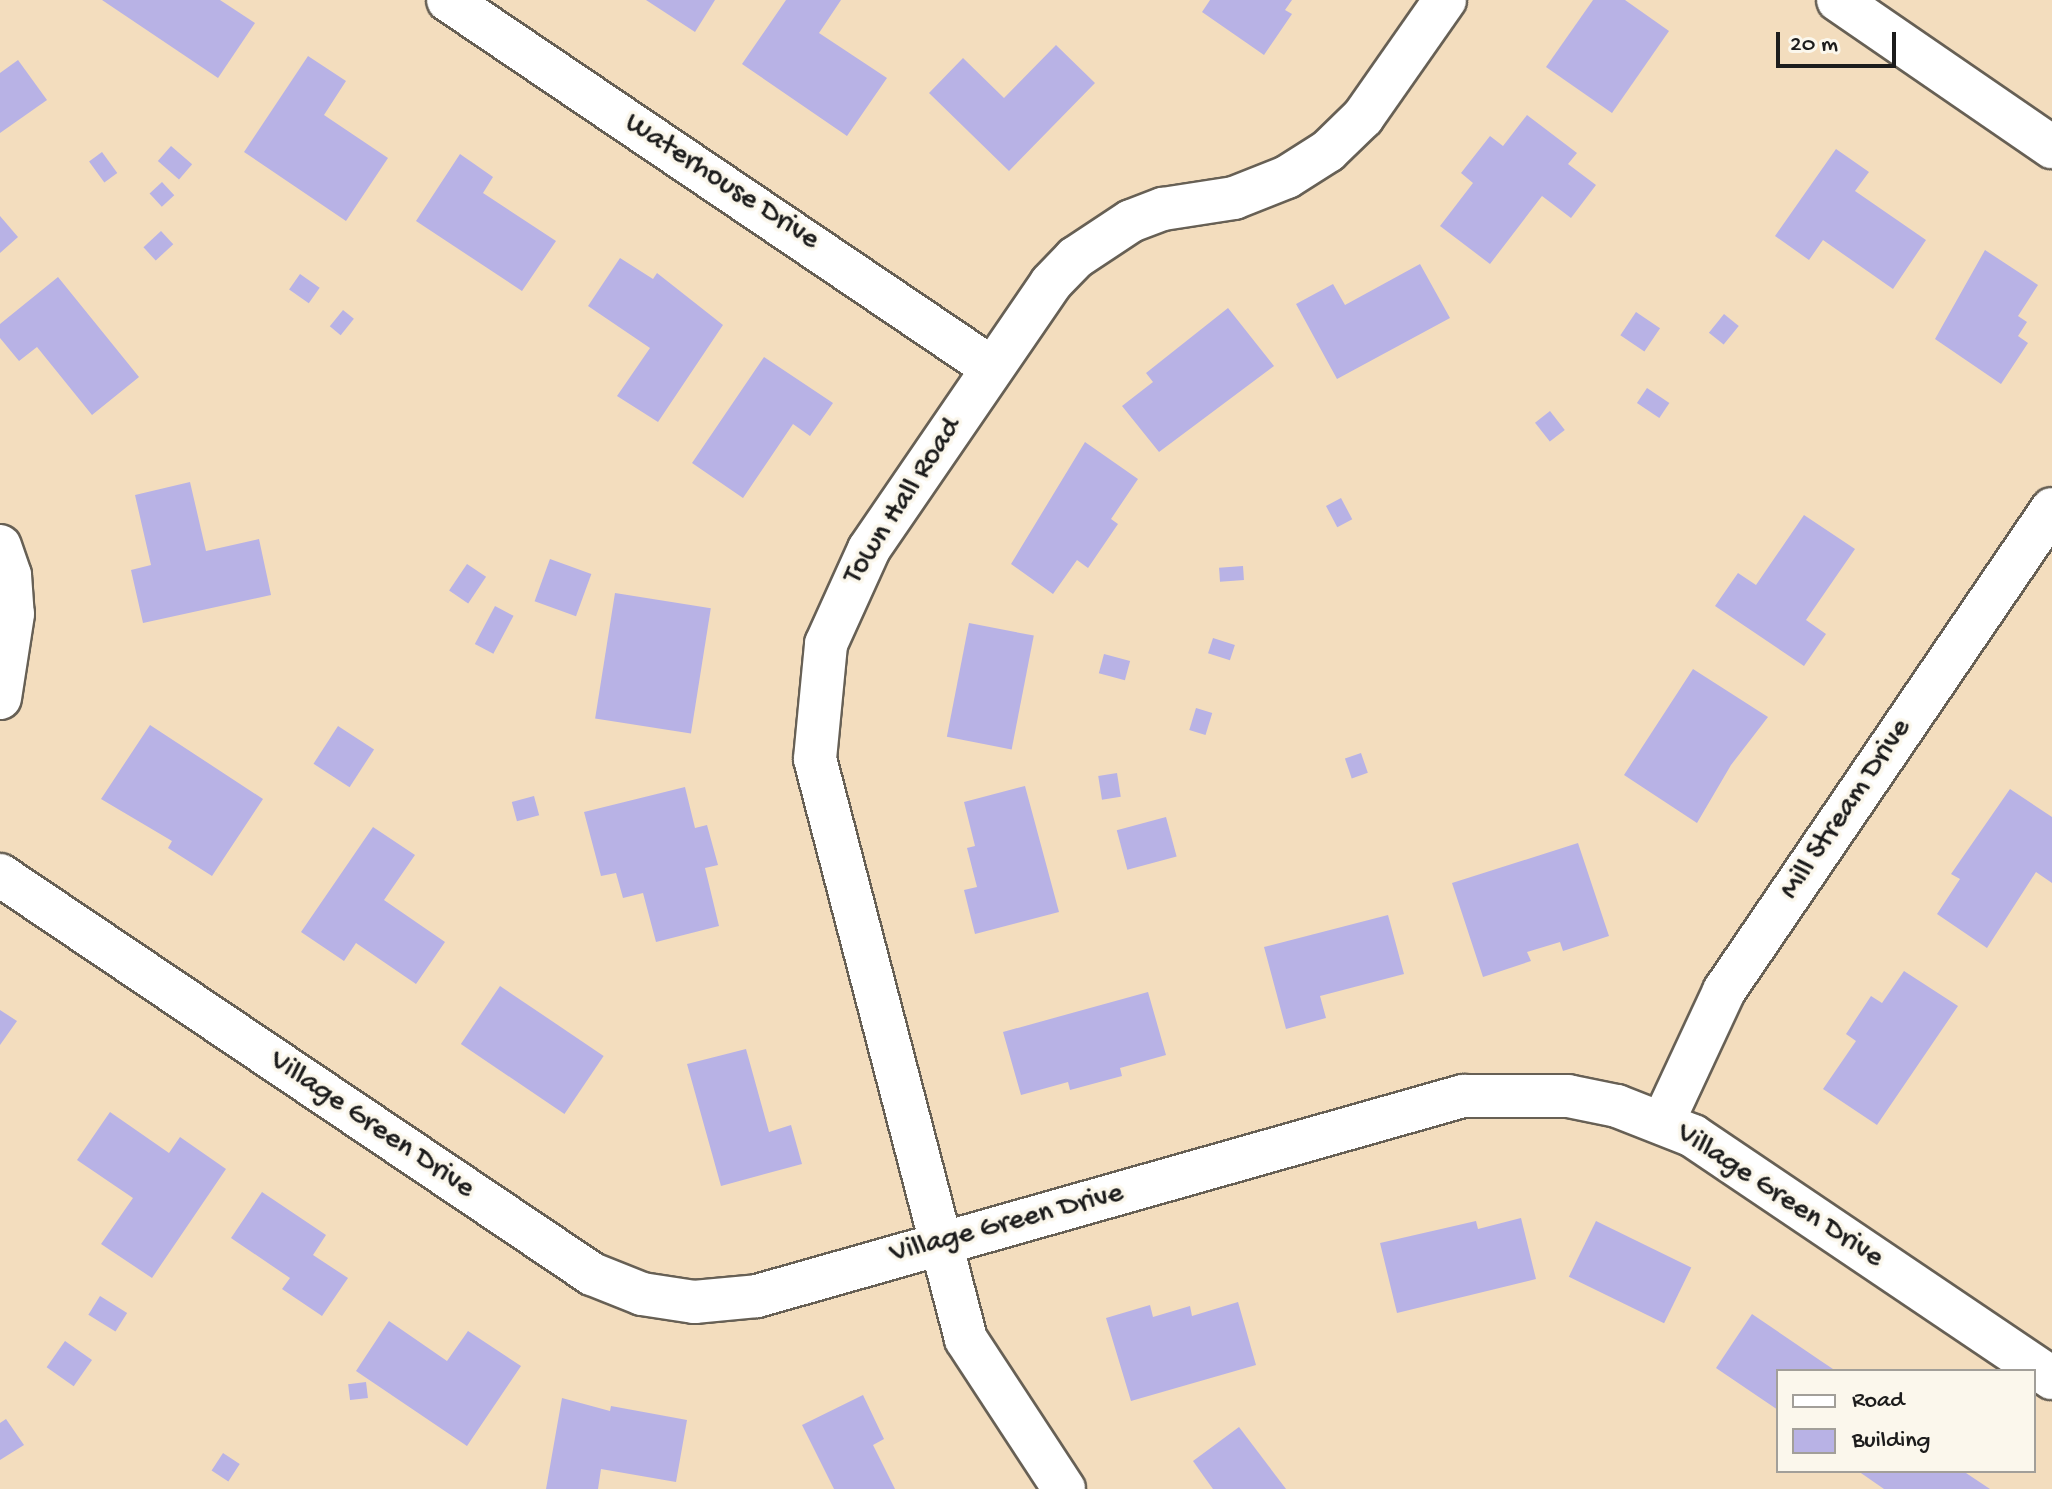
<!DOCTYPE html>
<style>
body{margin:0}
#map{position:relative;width:2052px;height:1489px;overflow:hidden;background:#f3ddbe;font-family:"Gochi Hand",sans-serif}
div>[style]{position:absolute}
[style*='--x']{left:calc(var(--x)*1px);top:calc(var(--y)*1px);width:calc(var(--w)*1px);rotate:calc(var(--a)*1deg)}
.building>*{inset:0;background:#b8b2e5;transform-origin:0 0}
.roads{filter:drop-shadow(2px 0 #676055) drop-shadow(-2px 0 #676055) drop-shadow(0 2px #676055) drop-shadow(0 -2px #676055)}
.street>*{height:42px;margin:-21px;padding:0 21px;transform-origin:21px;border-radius:21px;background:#fff}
span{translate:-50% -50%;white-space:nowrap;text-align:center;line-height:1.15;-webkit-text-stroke:7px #fbf7ec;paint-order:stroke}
.street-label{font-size:30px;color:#1c1c1c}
.legend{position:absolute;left:1776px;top:1369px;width:260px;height:104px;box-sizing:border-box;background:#fbf7ec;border:2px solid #a29f99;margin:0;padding:10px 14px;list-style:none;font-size:24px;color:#1c1c1c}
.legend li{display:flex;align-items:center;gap:16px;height:40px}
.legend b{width:40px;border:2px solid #a29f99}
.scale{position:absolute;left:1776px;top:32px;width:120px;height:36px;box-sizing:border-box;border:4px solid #1c1c1c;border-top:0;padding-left:10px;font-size:24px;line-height:28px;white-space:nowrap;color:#1c1c1c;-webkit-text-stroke:6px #fbf7ec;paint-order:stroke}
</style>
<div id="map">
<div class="building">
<i style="clip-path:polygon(102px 0,220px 0,255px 23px,218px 78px)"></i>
<i style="clip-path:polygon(646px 0,715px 0,695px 32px)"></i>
<i style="clip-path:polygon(786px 0,841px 0,819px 33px,887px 78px,847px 136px,742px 64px)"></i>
<i style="clip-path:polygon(1210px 0,1292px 0,1285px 10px,1292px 14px,1264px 55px,1202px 12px)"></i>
<i style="clip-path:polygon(1593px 0,1625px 0,1669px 31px,1612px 113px,1546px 67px)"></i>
<i style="clip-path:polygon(1056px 45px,1095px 83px,1009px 171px,929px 93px,963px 58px,1004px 98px)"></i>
<i style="clip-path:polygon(308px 56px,346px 81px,324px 115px,388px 158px,346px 221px,244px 152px)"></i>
<i style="clip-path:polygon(18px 60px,47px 100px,0 133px,0 73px)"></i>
<i style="clip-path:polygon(1527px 115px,1577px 153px,1568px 164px,1596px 185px,1571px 218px,1542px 196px,1490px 264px,1440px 226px,1473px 183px,1461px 173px,1490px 136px,1503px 146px)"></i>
<i style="left:171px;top:146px;width:28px;height:20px;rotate:41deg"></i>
<i style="clip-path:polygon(1836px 149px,1869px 172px,1855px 191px,1926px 240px,1893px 289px,1823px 240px,1809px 260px,1775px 236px)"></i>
<i style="left:102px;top:152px;width:26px;height:16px;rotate:54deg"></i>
<i style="clip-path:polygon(460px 154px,493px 177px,483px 193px,556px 241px,522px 291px,416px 221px)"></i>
<i style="left:162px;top:182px;width:18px;height:17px;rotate:47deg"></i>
<i style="clip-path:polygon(0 216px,18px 237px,0 253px)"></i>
<i style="left:161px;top:231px;width:18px;height:24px;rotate:47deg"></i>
<i style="clip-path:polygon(1985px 250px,2038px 285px,2018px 316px,2027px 322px,2018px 336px,2028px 343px,2001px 384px,1935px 339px)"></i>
<i style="clip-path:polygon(620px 258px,653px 279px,657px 273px,723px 325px,658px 422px,617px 396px,650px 348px,588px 306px)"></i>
<i style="clip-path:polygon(1420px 264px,1450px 318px,1337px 379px,1296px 304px,1333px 284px,1345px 305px)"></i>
<i style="left:300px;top:274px;width:24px;height:19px;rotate:35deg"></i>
<i style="clip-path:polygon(58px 277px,139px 377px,92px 415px,37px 347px,19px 361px,0 338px,0 324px)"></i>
<i style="clip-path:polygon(1228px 308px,1274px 366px,1159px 452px,1122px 406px,1153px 382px,1146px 373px)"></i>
<i style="left:343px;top:310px;width:14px;height:21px;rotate:39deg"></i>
<i style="left:1636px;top:312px;width:29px;height:28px;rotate:34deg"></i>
<i style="left:1724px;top:314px;width:19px;height:24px;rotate:39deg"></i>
<i style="clip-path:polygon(764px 357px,833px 403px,810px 436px,793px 424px,743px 498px,692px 463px)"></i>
<i style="left:1647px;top:388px;width:27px;height:18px;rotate:34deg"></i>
<i style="left:1550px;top:411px;width:24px;height:19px;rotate:52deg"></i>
<i style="clip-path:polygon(1085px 442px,1138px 479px,1111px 519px,1118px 524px,1088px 568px,1077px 560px,1053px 594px,1011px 564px)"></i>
<i style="clip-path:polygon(190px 482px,206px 551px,259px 539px,271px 595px,143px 623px,131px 570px,151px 565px,135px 495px)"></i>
<i style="left:1341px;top:498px;width:24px;height:17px;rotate:62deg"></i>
<i style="clip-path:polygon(1804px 515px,1855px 549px,1806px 620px,1826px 634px,1804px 666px,1715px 606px,1738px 573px,1756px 585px)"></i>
<i style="left:550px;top:559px;width:44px;height:45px;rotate:20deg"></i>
<i style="left:467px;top:564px;width:23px;height:32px;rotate:34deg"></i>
<i style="left:1243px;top:566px;width:14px;height:24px;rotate:86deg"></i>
<i style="left:615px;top:593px;width:97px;height:127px;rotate:9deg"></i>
<i style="left:495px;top:606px;width:21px;height:43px;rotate:28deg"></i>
<i style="left:969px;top:623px;width:66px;height:116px;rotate:11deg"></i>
<i style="left:1213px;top:638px;width:23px;height:16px;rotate:18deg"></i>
<i style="left:1104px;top:654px;width:27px;height:20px;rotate:15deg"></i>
<i style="clip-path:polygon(1693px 669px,1768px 717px,1731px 765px,1697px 823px,1624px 775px)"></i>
<i style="left:1196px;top:708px;width:17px;height:23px;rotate:17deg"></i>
<i style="clip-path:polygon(150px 725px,263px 799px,212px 876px,168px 848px,172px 841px,101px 799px)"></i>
<i style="left:338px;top:726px;width:43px;height:45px;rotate:33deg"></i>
<i style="left:1361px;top:753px;width:21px;height:17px;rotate:71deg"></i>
<i style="left:1117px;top:773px;width:24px;height:19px;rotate:81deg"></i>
<i style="clip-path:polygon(1025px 786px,1059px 912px,975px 934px,964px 890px,977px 887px,967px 848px,975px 846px,964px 802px)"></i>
<i style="clip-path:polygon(685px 787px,695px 828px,707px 825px,718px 865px,705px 868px,719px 926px,656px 942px,643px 893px,623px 898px,616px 873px,601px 876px,584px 812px)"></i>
<i style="clip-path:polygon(2010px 789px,2052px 817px,2052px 883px,2036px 872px,1987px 948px,1937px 914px,1960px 879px,1951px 874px)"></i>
<i style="left:534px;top:796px;width:20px;height:23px;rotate:75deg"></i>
<i style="left:1166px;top:817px;width:41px;height:51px;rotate:75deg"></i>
<i style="clip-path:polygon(373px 827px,415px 855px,384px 900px,445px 942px,416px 984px,356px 943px,344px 961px,301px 932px)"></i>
<i style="clip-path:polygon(1578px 843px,1609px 936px,1563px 951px,1560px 942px,1527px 952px,1531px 961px,1483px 977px,1452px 883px)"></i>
<i style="clip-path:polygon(1388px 915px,1404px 974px,1320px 996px,1326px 1018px,1286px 1029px,1264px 947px)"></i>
<i style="clip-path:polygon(1904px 971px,1958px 1006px,1877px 1125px,1823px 1089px,1856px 1041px,1846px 1034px,1871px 996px,1882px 1003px)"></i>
<i style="left:500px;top:986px;width:125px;height:70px;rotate:34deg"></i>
<i style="clip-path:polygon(1148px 992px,1166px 1055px,1120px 1068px,1122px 1076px,1070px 1090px,1068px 1082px,1021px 1095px,1003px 1032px)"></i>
<i style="clip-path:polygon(0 1010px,17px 1021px,0 1045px)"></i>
<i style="clip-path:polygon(746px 1049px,769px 1132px,791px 1125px,802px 1164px,721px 1186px,687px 1064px)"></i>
<i style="clip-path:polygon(110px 1112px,169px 1153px,180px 1137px,226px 1169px,152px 1278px,101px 1244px,133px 1198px,77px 1160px)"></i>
<i style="clip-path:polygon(262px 1192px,326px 1235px,313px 1255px,348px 1278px,322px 1316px,282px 1289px,290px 1278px,231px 1238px)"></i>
<i style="clip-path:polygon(1521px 1218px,1536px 1279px,1397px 1313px,1380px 1243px,1476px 1221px,1478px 1229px)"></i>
<i style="left:1596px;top:1221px;width:106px;height:62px;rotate:26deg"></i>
<i style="left:100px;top:1296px;width:32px;height:22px;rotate:32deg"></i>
<i style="clip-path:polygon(1238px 1302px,1256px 1365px,1131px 1401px,1106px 1318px,1150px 1305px,1153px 1317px,1190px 1306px,1192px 1316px)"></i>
<i style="clip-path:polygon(1752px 1314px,1821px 1361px,1836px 1371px,1778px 1371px,1778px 1410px,1716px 1368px)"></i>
<i style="clip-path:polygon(389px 1321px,447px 1361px,468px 1331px,521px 1366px,467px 1446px,356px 1371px)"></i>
<i style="left:65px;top:1341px;width:33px;height:32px;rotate:35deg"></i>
<i style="left:366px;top:1382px;width:16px;height:18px;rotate:83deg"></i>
<i style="clip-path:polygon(863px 1395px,884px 1439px,873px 1445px,895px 1489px,834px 1489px,802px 1425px)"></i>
<i style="clip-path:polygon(562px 1398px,610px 1411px,611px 1406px,687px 1420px,676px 1482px,601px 1469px,598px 1489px,546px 1489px)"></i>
<i style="clip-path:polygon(6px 1419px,24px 1445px,0 1460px,0 1423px)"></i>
<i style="clip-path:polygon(1239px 1427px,1286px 1489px,1213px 1489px,1205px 1478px,1193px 1461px)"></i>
<i style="left:223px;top:1453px;width:20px;height:21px;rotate:33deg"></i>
<i style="clip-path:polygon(1858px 1471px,1963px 1471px,1990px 1489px,1884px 1489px)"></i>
</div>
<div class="roads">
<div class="street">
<i style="--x:448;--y:0;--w:657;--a:34.08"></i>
<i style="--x:1838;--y:0;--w:260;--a:34.5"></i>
<i style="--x:0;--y:546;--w:31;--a:71"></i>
<i style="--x:10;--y:575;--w:39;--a:86"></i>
<i style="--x:13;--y:614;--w:85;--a:98.8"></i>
<i style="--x:0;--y:875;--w:714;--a:33.98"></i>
<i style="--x:592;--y:1274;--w:54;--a:21.8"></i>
<i style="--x:642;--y:1294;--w:53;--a:8.7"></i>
<i style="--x:694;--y:1302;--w:63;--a:-5.4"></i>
<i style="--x:757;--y:1296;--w:734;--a:-15.82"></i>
<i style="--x:1463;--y:1096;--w:105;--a:0"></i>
<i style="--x:1568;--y:1096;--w:50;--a:11.5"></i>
<i style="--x:1617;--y:1106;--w:82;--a:21.5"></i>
<i style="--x:1693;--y:1136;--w:433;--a:34"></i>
<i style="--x:1663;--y:1122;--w:145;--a:-65"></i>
<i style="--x:1724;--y:991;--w:583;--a:-55.76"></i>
<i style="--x:1064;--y:1489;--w:179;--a:-123.2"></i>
<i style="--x:966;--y:1339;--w:599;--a:-104.59"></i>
<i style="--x:815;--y:759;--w:116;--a:-84.5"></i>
<i style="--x:826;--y:644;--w:104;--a:-65.6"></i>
<i style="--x:869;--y:549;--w:322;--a:-55.6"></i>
<i style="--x:1051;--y:283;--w:35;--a:-46"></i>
<i style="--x:1075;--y:258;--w:67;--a:-33.5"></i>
<i style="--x:1131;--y:221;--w:34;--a:-21"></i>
<i style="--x:1163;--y:209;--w:72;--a:-8.8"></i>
<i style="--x:1234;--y:198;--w:57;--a:-21.6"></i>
<i style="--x:1287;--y:177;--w:49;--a:-32.4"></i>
<i style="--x:1328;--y:151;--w:49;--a:-44.2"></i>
<i style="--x:1363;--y:117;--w:143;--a:-55"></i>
</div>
</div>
<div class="street-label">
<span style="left:721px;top:183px;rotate:33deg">Waterhouse Drive</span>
<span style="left:904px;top:502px;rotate:-57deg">Town Hall Road</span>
<span style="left:1847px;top:810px;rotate:-56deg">Mill Stream Drive</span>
<span style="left:371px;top:1126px;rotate:34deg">Village Green Drive</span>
<span style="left:1779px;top:1197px;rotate:33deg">Village Green Drive</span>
<span style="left:1007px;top:1225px;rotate:-15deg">Village Green Drive</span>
</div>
<ul class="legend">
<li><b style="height:10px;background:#fff"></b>Road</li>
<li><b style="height:22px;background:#b8b2e5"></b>Building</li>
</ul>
<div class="scale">20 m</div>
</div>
